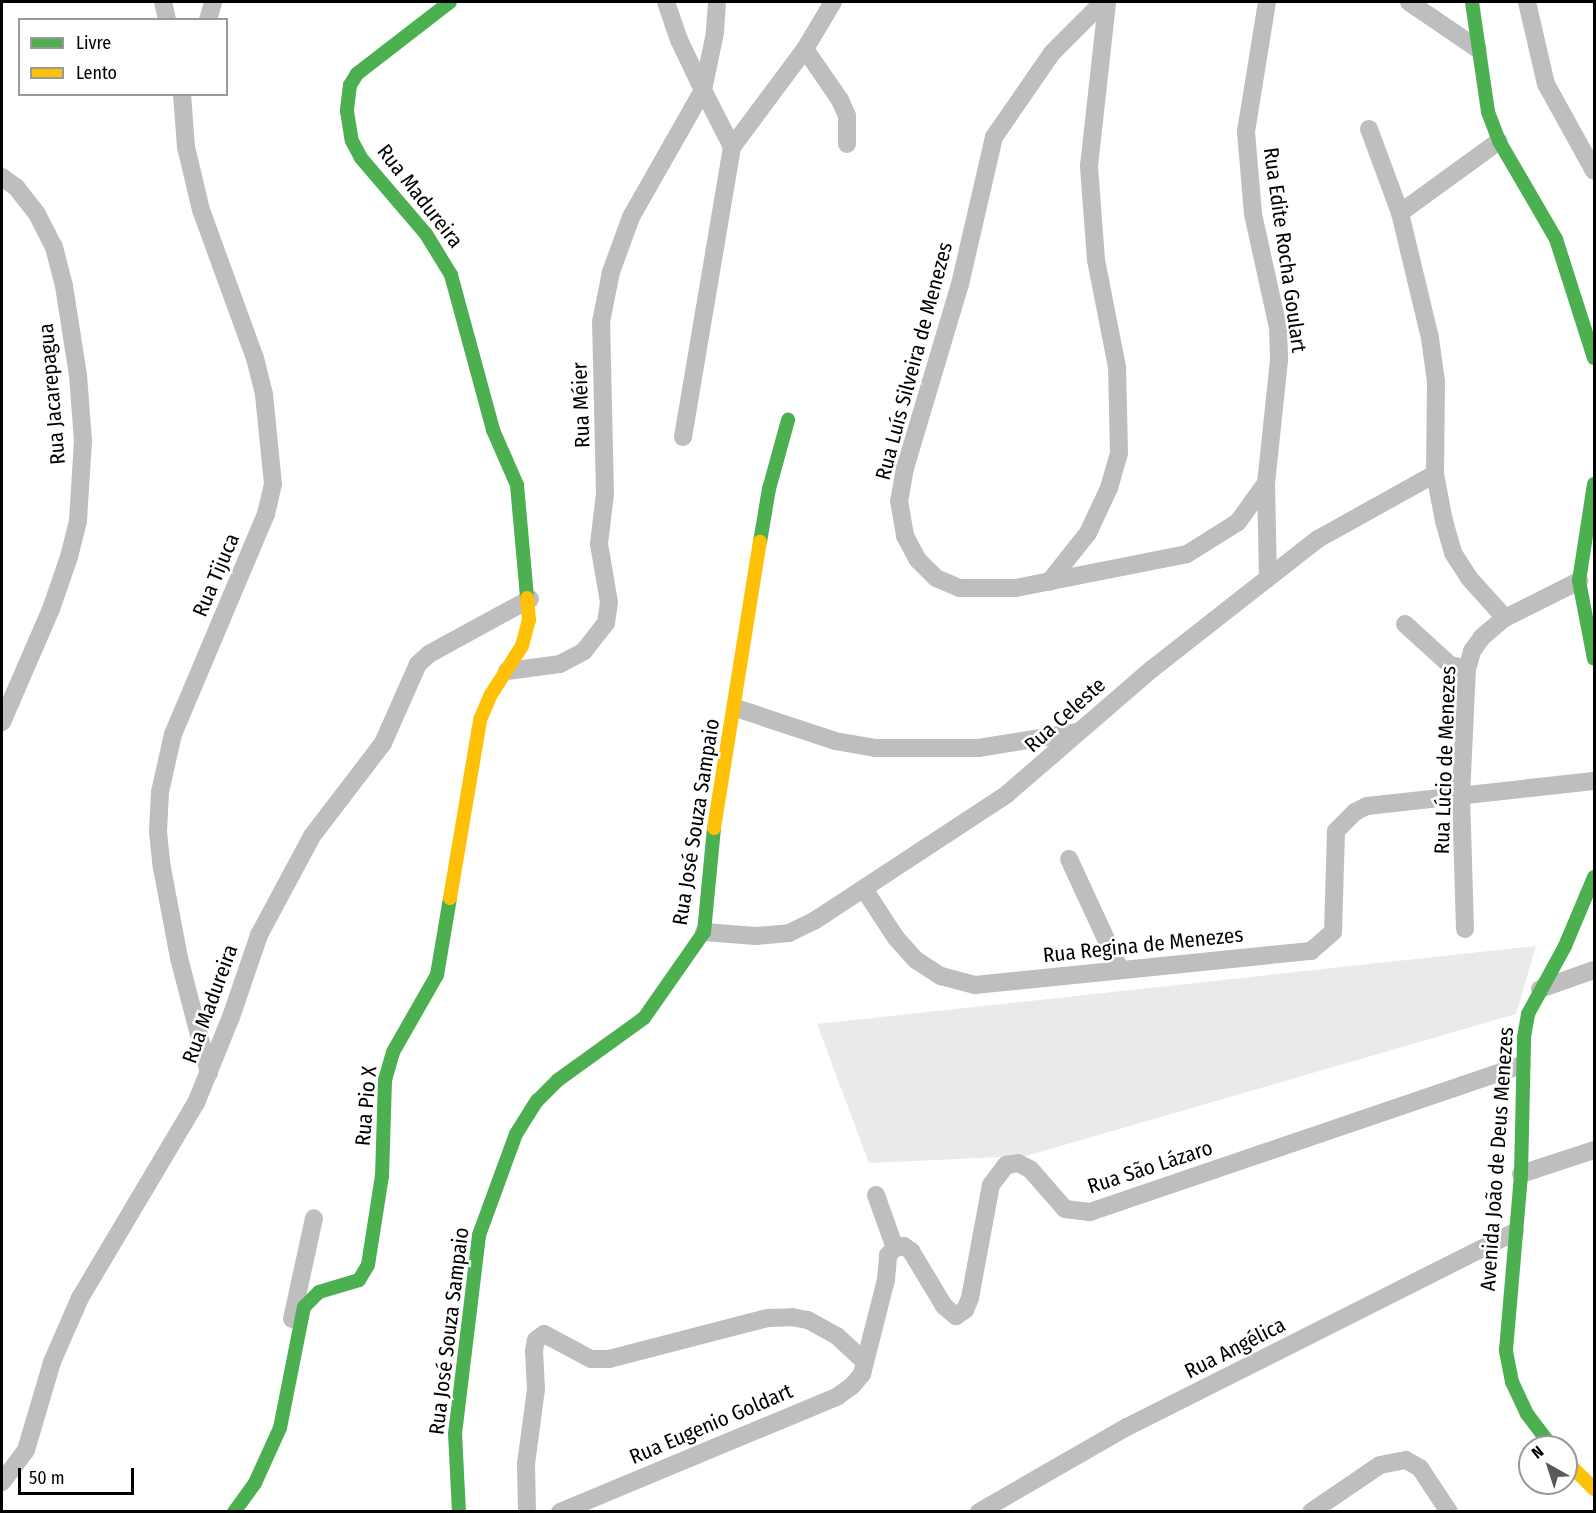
<!DOCTYPE html>
<meta charset="utf-8">
<style>
body{margin:0}
#map{position:relative;width:1596px;height:1513px;overflow:hidden;background:#fff;font-family:"Fira Sans Condensed",sans-serif}
div>[style]{position:absolute}
[style*='--x']{left:calc(var(--x)*1px);top:calc(var(--y)*1px);width:calc(var(--w)*1px);rotate:calc(var(--a)*1deg)}
.green>*{inset:0;background:#eaeaea}
.street>*{height:18px;margin:-9px;padding:0 9px;transform-origin:9px;border-radius:9px;background:#bebebe}
.fast>*{height:14px;margin:-7px;padding:0 7px;transform-origin:7px;border-radius:7px;background:#4caf50}
.slow>*{height:14px;margin:-7px;padding:0 7px;transform-origin:7px;border-radius:7px;background:#ffc107}
span{translate:-50% -50%;white-space:nowrap;text-align:center;line-height:1.15;-webkit-text-stroke:5px #fff;paint-order:stroke}
.street-label{font-size:21px;color:#000}
.frame{position:absolute;inset:0;border:3px solid #000;pointer-events:none}
.legend{position:absolute;left:18px;top:18px;width:210px;height:78px;box-sizing:border-box;background:#fff;border:2px solid #999;margin:0;padding:8px 10px;list-style:none;font-size:18px;color:#000}
.legend li{display:flex;align-items:center;gap:12px;height:30px}
.legend b{width:30px;border:2px solid #999}
.north{position:absolute;left:1518px;top:1435px;width:60px;height:60px;box-sizing:border-box;background:#fff;border:2px solid #999;border-radius:50%;rotate:321deg;font-size:16px;font-weight:700;line-height:24px;text-align:center;color:#000}
.north::after{content:'';display:block;margin:auto;width:21px;height:27px;background:#595959;clip-path:polygon(50% 0,100% 100%,50% 72%,0 100%)}
.scale{position:absolute;left:18px;top:1468px;width:116px;height:27px;box-sizing:border-box;border:3px solid #000;border-top:0;padding-left:8px;font-size:18px;line-height:21px;white-space:nowrap;color:#000;-webkit-text-stroke:4px #fff;paint-order:stroke}
</style>
<div id="map">
<div class="green">
<i style="clip-path:polygon(1536px 946px,1516px 1014px,1026px 1156px,869px 1163px,817px 1024px)"></i>
</div>
<div class="street">
<i style="--x:163;--y:2;--w:18;--a:77"></i>
<i style="--x:717;--y:2;--w:31;--a:94"></i>
<i style="--x:715;--y:33;--w:58;--a:101.9"></i>
<i style="--x:703;--y:90;--w:64;--a:63"></i>
<i style="--x:1103;--y:2;--w:72;--a:135"></i>
<i style="--x:1052;--y:53;--w:102;--a:124.6"></i>
<i style="--x:994;--y:137;--w:151;--a:103"></i>
<i style="--x:960;--y:284;--w:192;--a:106.6"></i>
<i style="--x:905;--y:468;--w:34;--a:100"></i>
<i style="--x:899;--y:501;--w:36;--a:80"></i>
<i style="--x:905;--y:536;--w:27;--a:62"></i>
<i style="--x:918;--y:560;--w:25;--a:45"></i>
<i style="--x:936;--y:578;--w:25;--a:23"></i>
<i style="--x:959;--y:588;--w:57;--a:0"></i>
<i style="--x:1016;--y:588;--w:174;--a:-11.2"></i>
<i style="--x:1187;--y:554;--w:60;--a:-32.1"></i>
<i style="--x:1238;--y:522;--w:48;--a:-54.3"></i>
<i style="--x:1267;--y:2;--w:132;--a:99.2"></i>
<i style="--x:1246;--y:132;--w:82;--a:85.1"></i>
<i style="--x:1253;--y:214;--w:117;--a:77.6"></i>
<i style="--x:1278;--y:328;--w:32;--a:88"></i>
<i style="--x:1279;--y:360;--w:124;--a:96"></i>
<i style="--x:1266;--y:483;--w:95;--a:88.8"></i>
<i style="--x:1409;--y:2;--w:83;--a:34.3"></i>
<i style="--x:1527;--y:2;--w:84;--a:77"></i>
<i style="--x:1546;--y:84;--w:99;--a:61.1"></i>
<i style="--x:208;--y:20;--w:19;--a:-74"></i>
<i style="--x:805;--y:49;--w:62;--a:55.5"></i>
<i style="--x:840;--y:100;--w:17;--a:66"></i>
<i style="--x:847;--y:116;--w:28;--a:90"></i>
<i style="--x:182;--y:94;--w:53;--a:85.7"></i>
<i style="--x:186;--y:147;--w:65;--a:76.6"></i>
<i style="--x:201;--y:210;--w:158;--a:70"></i>
<i style="--x:255;--y:358;--w:38;--a:76"></i>
<i style="--x:264;--y:395;--w:89;--a:84.2"></i>
<i style="--x:273;--y:484;--w:31;--a:103"></i>
<i style="--x:266;--y:514;--w:239;--a:112.9"></i>
<i style="--x:173;--y:734;--w:59;--a:102.6"></i>
<i style="--x:160;--y:792;--w:40;--a:92.9"></i>
<i style="--x:158;--y:832;--w:36;--a:84"></i>
<i style="--x:162;--y:868;--w:92;--a:79.3"></i>
<i style="--x:179;--y:958;--w:119;--a:75.4"></i>
<i style="--x:1369;--y:129;--w:90;--a:69.7"></i>
<i style="--x:1400;--y:213;--w:129;--a:76.5"></i>
<i style="--x:1430;--y:338;--w:44;--a:82.2"></i>
<i style="--x:1436;--y:382;--w:92;--a:90.6"></i>
<i style="--x:1435;--y:474;--w:48;--a:79.2"></i>
<i style="--x:1444;--y:521;--w:33;--a:74"></i>
<i style="--x:1453;--y:553;--w:30;--a:57"></i>
<i style="--x:1469;--y:578;--w:54;--a:48"></i>
<i style="--x:2;--y:177;--w:17;--a:36"></i>
<i style="--x:16;--y:187;--w:34;--a:52"></i>
<i style="--x:37;--y:214;--w:37;--a:63"></i>
<i style="--x:54;--y:247;--w:40;--a:75.6"></i>
<i style="--x:64;--y:286;--w:90;--a:81.1"></i>
<i style="--x:78;--y:375;--w:66;--a:85.7"></i>
<i style="--x:83;--y:441;--w:80;--a:93.6"></i>
<i style="--x:78;--y:521;--w:37;--a:104"></i>
<i style="--x:69;--y:557;--w:55;--a:109.1"></i>
<i style="--x:51;--y:609;--w:123;--a:113.4"></i>
<i style="--x:1400;--y:213;--w:122;--a:-36"></i>
<i style="--x:683;--y:437;--w:294;--a:-80.4"></i>
<i style="--x:732;--y:147;--w:122;--a:-53.3"></i>
<i style="--x:805;--y:49;--w:55;--a:-59.2"></i>
<i style="--x:1049;--y:582;--w:63;--a:-51.5"></i>
<i style="--x:1088;--y:533;--w:50;--a:-65"></i>
<i style="--x:1109;--y:488;--w:36;--a:-74"></i>
<i style="--x:1119;--y:453;--w:86;--a:-91.3"></i>
<i style="--x:1117;--y:367;--w:109;--a:-101.1"></i>
<i style="--x:1096;--y:260;--w:94;--a:-94.3"></i>
<i style="--x:1089;--y:166;--w:165;--a:-83.7"></i>
<i style="--x:1405;--y:624;--w:61;--a:42.3"></i>
<i style="--x:1450;--y:665;--w:17;--a:13"></i>
<i style="--x:507;--y:671;--w:53;--a:-7.5"></i>
<i style="--x:560;--y:664;--w:27;--a:-28"></i>
<i style="--x:584;--y:651;--w:36;--a:-52"></i>
<i style="--x:606;--y:623;--w:21;--a:-82"></i>
<i style="--x:609;--y:602;--w:59;--a:-99.8"></i>
<i style="--x:599;--y:544;--w:50;--a:-83.2"></i>
<i style="--x:605;--y:494;--w:172;--a:-91.3"></i>
<i style="--x:601;--y:322;--w:51;--a:-78.7"></i>
<i style="--x:611;--y:272;--w:59;--a:-70"></i>
<i style="--x:631;--y:217;--w:146;--a:-60.4"></i>
<i style="--x:703;--y:90;--w:55;--a:-115.6"></i>
<i style="--x:679;--y:40;--w:40;--a:-108.9"></i>
<i style="--x:736;--y:708;--w:104;--a:18.4"></i>
<i style="--x:835;--y:741;--w:42;--a:9.7"></i>
<i style="--x:876;--y:748;--w:102;--a:0"></i>
<i style="--x:978;--y:748;--w:100;--a:-9.2"></i>
<i style="--x:1069;--y:859;--w:119;--a:65.2"></i>
<i style="--x:864;--y:889;--w:59;--a:56.9"></i>
<i style="--x:896;--y:938;--w:30;--a:48"></i>
<i style="--x:916;--y:960;--w:30;--a:33"></i>
<i style="--x:941;--y:976;--w:35;--a:15"></i>
<i style="--x:975;--y:985;--w:338;--a:-5.8"></i>
<i style="--x:1311;--y:951;--w:29;--a:-41"></i>
<i style="--x:1333;--y:932;--w:101;--a:-88.3"></i>
<i style="--x:1336;--y:831;--w:27;--a:-45"></i>
<i style="--x:1355;--y:812;--w:13;--a:-27"></i>
<i style="--x:1367;--y:806;--w:228;--a:-6.3"></i>
<i style="--x:1465;--y:929;--w:133;--a:-91.7"></i>
<i style="--x:1461;--y:796;--w:127;--a:-87.3"></i>
<i style="--x:1467;--y:669;--w:19;--a:-74"></i>
<i style="--x:1472;--y:651;--w:17;--a:-54"></i>
<i style="--x:1482;--y:637;--w:30;--a:-40"></i>
<i style="--x:1505;--y:618;--w:83;--a:-26.6"></i>
<i style="--x:704;--y:932;--w:52;--a:4.4"></i>
<i style="--x:756;--y:936;--w:33;--a:-5"></i>
<i style="--x:789;--y:933;--w:28;--a:-26"></i>
<i style="--x:814;--y:921;--w:231;--a:-33.3"></i>
<i style="--x:1007;--y:794;--w:191;--a:-40.8"></i>
<i style="--x:1152;--y:669;--w:211;--a:-38.1"></i>
<i style="--x:1318;--y:539;--w:134;--a:-29.1"></i>
<i style="--x:1540;--y:989;--w:57;--a:-19.4"></i>
<i style="--x:1521;--y:1174;--w:77;--a:-18.2"></i>
<i style="--x:876;--y:1195;--w:56;--a:70.3"></i>
<i style="--x:895;--y:1248;--w:9;--a:-13"></i>
<i style="--x:904;--y:1246;--w:9;--a:36"></i>
<i style="--x:911;--y:1251;--w:64;--a:59"></i>
<i style="--x:944;--y:1306;--w:16;--a:40"></i>
<i style="--x:956;--y:1316;--w:11;--a:-34"></i>
<i style="--x:965;--y:1310;--w:13;--a:-67"></i>
<i style="--x:970;--y:1298;--w:115;--a:-79.5"></i>
<i style="--x:991;--y:1185;--w:25;--a:-53"></i>
<i style="--x:1006;--y:1165;--w:12;--a:-9"></i>
<i style="--x:1018;--y:1163;--w:13;--a:27"></i>
<i style="--x:1030;--y:1169;--w:53;--a:48.8"></i>
<i style="--x:1065;--y:1209;--w:25;--a:7"></i>
<i style="--x:1090;--y:1212;--w:456;--a:-18.8"></i>
<i style="--x:292;--y:1319;--w:103;--a:-77.7"></i>
<i style="--x:2;--y:1482;--w:40;--a:-53"></i>
<i style="--x:26;--y:1450;--w:92;--a:-73.5"></i>
<i style="--x:52;--y:1362;--w:70;--a:-66.4"></i>
<i style="--x:80;--y:1298;--w:227;--a:-59.3"></i>
<i style="--x:196;--y:1103;--w:93;--a:-67.9"></i>
<i style="--x:231;--y:1017;--w:87;--a:-71.1"></i>
<i style="--x:259;--y:935;--w:112;--a:-61.8"></i>
<i style="--x:312;--y:836;--w:117;--a:-52.6"></i>
<i style="--x:383;--y:743;--w:86;--a:-66.1"></i>
<i style="--x:418;--y:664;--w:15;--a:-42"></i>
<i style="--x:429;--y:654;--w:115;--a:-28.6"></i>
<i style="--x:527;--y:1512;--w:48;--a:-91.2"></i>
<i style="--x:526;--y:1464;--w:76;--a:-82.4"></i>
<i style="--x:536;--y:1389;--w:38;--a:-93"></i>
<i style="--x:534;--y:1351;--w:11;--a:-80"></i>
<i style="--x:536;--y:1340;--w:10;--a:-37"></i>
<i style="--x:544;--y:1334;--w:53;--a:28"></i>
<i style="--x:591;--y:1359;--w:18;--a:0"></i>
<i style="--x:609;--y:1359;--w:164;--a:-14.5"></i>
<i style="--x:768;--y:1318;--w:24;--a:-2"></i>
<i style="--x:792;--y:1317;--w:16;--a:11"></i>
<i style="--x:808;--y:1320;--w:33;--a:29"></i>
<i style="--x:837;--y:1336;--w:38;--a:43"></i>
<i style="--x:560;--y:1512;--w:301;--a:-22.6"></i>
<i style="--x:838;--y:1396;--w:17;--a:-36"></i>
<i style="--x:852;--y:1386;--w:16;--a:-50"></i>
<i style="--x:862;--y:1374;--w:97;--a:-75.7"></i>
<i style="--x:886;--y:1280;--w:25;--a:-85"></i>
<i style="--x:888;--y:1255;--w:10;--a:-45"></i>
<i style="--x:979;--y:1512;--w:171;--a:-29.9"></i>
<i style="--x:1127;--y:1427;--w:434;--a:-26.7"></i>
<i style="--x:1311;--y:1512;--w:83;--a:-34.3"></i>
<i style="--x:1380;--y:1465;--w:26;--a:-11"></i>
<i style="--x:1406;--y:1460;--w:16;--a:30"></i>
<i style="--x:1420;--y:1468;--w:53;--a:56.6"></i>
</div>
<div class="fast">
<i style="--x:450;--y:2;--w:118;--a:142.3"></i>
<i style="--x:357;--y:74;--w:13;--a:122"></i>
<i style="--x:350;--y:85;--w:26;--a:97"></i>
<i style="--x:347;--y:111;--w:30;--a:81"></i>
<i style="--x:352;--y:141;--w:19;--a:62"></i>
<i style="--x:361;--y:158;--w:100;--a:49.5"></i>
<i style="--x:426;--y:234;--w:48;--a:58.6"></i>
<i style="--x:451;--y:275;--w:161;--a:74.8"></i>
<i style="--x:493;--y:430;--w:60;--a:66.4"></i>
<i style="--x:517;--y:485;--w:113;--a:84.9"></i>
<i style="--x:1472;--y:2;--w:111;--a:81.7"></i>
<i style="--x:1488;--y:112;--w:31;--a:69"></i>
<i style="--x:1499;--y:141;--w:113;--a:59.8"></i>
<i style="--x:1556;--y:239;--w:125;--a:72.3"></i>
<i style="--x:1594;--y:484;--w:98;--a:98.8"></i>
<i style="--x:1579;--y:581;--w:79;--a:79.1"></i>
<i style="--x:760;--y:542;--w:54;--a:-80.4"></i>
<i style="--x:769;--y:489;--w:72;--a:-74.6"></i>
<i style="--x:1552;--y:1447;--w:41;--a:-127.1"></i>
<i style="--x:1527;--y:1414;--w:35;--a:-115"></i>
<i style="--x:1512;--y:1382;--w:33;--a:-101"></i>
<i style="--x:1506;--y:1350;--w:177;--a:-85.1"></i>
<i style="--x:1521;--y:1174;--w:137;--a:-88.7"></i>
<i style="--x:1524;--y:1037;--w:23;--a:-80"></i>
<i style="--x:1528;--y:1014;--w:77;--a:-61.4"></i>
<i style="--x:1565;--y:946;--w:75;--a:-67.2"></i>
<i style="--x:234;--y:1512;--w:36;--a:-54"></i>
<i style="--x:255;--y:1483;--w:60;--a:-65.6"></i>
<i style="--x:280;--y:1428;--w:123;--a:-78.8"></i>
<i style="--x:304;--y:1307;--w:21;--a:-45"></i>
<i style="--x:319;--y:1292;--w:42;--a:-16.7"></i>
<i style="--x:359;--y:1280;--w:17;--a:-59"></i>
<i style="--x:368;--y:1265;--w:90;--a:-81.1"></i>
<i style="--x:382;--y:1176;--w:96;--a:-88.2"></i>
<i style="--x:385;--y:1080;--w:29;--a:-74"></i>
<i style="--x:393;--y:1052;--w:89;--a:-60.3"></i>
<i style="--x:437;--y:975;--w:78;--a:-80.4"></i>
<i style="--x:459;--y:1512;--w:78;--a:-92.9"></i>
<i style="--x:455;--y:1434;--w:200;--a:-83.1"></i>
<i style="--x:479;--y:1235;--w:108;--a:-69.9"></i>
<i style="--x:516;--y:1134;--w:39;--a:-58"></i>
<i style="--x:537;--y:1101;--w:30;--a:-45"></i>
<i style="--x:558;--y:1080;--w:106;--a:-35.8"></i>
<i style="--x:644;--y:1018;--w:105;--a:-55.1"></i>
<i style="--x:704;--y:932;--w:104;--a:-84.5"></i>
</div>
<div class="slow">
<i style="--x:714;--y:828;--w:290;--a:-80.9"></i>
<i style="--x:450;--y:898;--w:181;--a:-80.4"></i>
<i style="--x:480;--y:720;--w:26;--a:-67"></i>
<i style="--x:490;--y:696;--w:59;--a:-57.4"></i>
<i style="--x:522;--y:646;--w:27;--a:-75"></i>
<i style="--x:529;--y:620;--w:22;--a:-95"></i>
<i style="--x:1566;--y:1461;--w:40;--a:45"></i>
</div>
<div class="street-label">
<span style="left:420px;top:196px;rotate:52deg">Rua Madureira</span>
<span style="left:1285px;top:250px;rotate:82deg">Rua Edite Rocha Goulart</span>
<span style="left:914px;top:361px;rotate:-75deg">Rua Luís Silveira de Menezes</span>
<span style="left:52px;top:394px;rotate:-95deg">Rua Jacarepagua</span>
<span style="left:581px;top:405px;rotate:-92deg">Rua Méier</span>
<span style="left:216px;top:575px;rotate:-67deg">Rua Tijuca</span>
<span style="left:1065px;top:715px;rotate:-42deg">Rua Celeste</span>
<span style="left:1445px;top:760px;rotate:-88deg">Rua Lúcio de Menezes</span>
<span style="left:696px;top:822px;rotate:-81deg">Rua José Souza Sampaio</span>
<span style="left:1143px;top:945px;rotate:-6deg">Rua Regina de Menezes</span>
<span style="left:210px;top:1004px;rotate:-70deg">Rua Madureira</span>
<span style="left:366px;top:1106px;rotate:-85deg">Rua Pio X</span>
<span style="left:1497px;top:1159px;rotate:-86deg">Avenida João de Deus Menezes</span>
<span style="left:1150px;top:1167px;rotate:-18deg">Rua São Lázaro</span>
<span style="left:449px;top:1331px;rotate:-83deg">Rua José Souza Sampaio</span>
<span style="left:1235px;top:1348px;rotate:-27deg">Rua Angélica</span>
<span style="left:711px;top:1424px;rotate:-23deg">Rua Eugenio Goldart</span>
</div>
<div class="frame"></div>
<ul class="legend">
<li><b style="height:8px;background:#4caf50"></b>Livre</li>
<li><b style="height:8px;background:#ffc107"></b>Lento</li>
</ul>
<div class="north">N</div>
<div class="scale">50 m</div>
</div>
